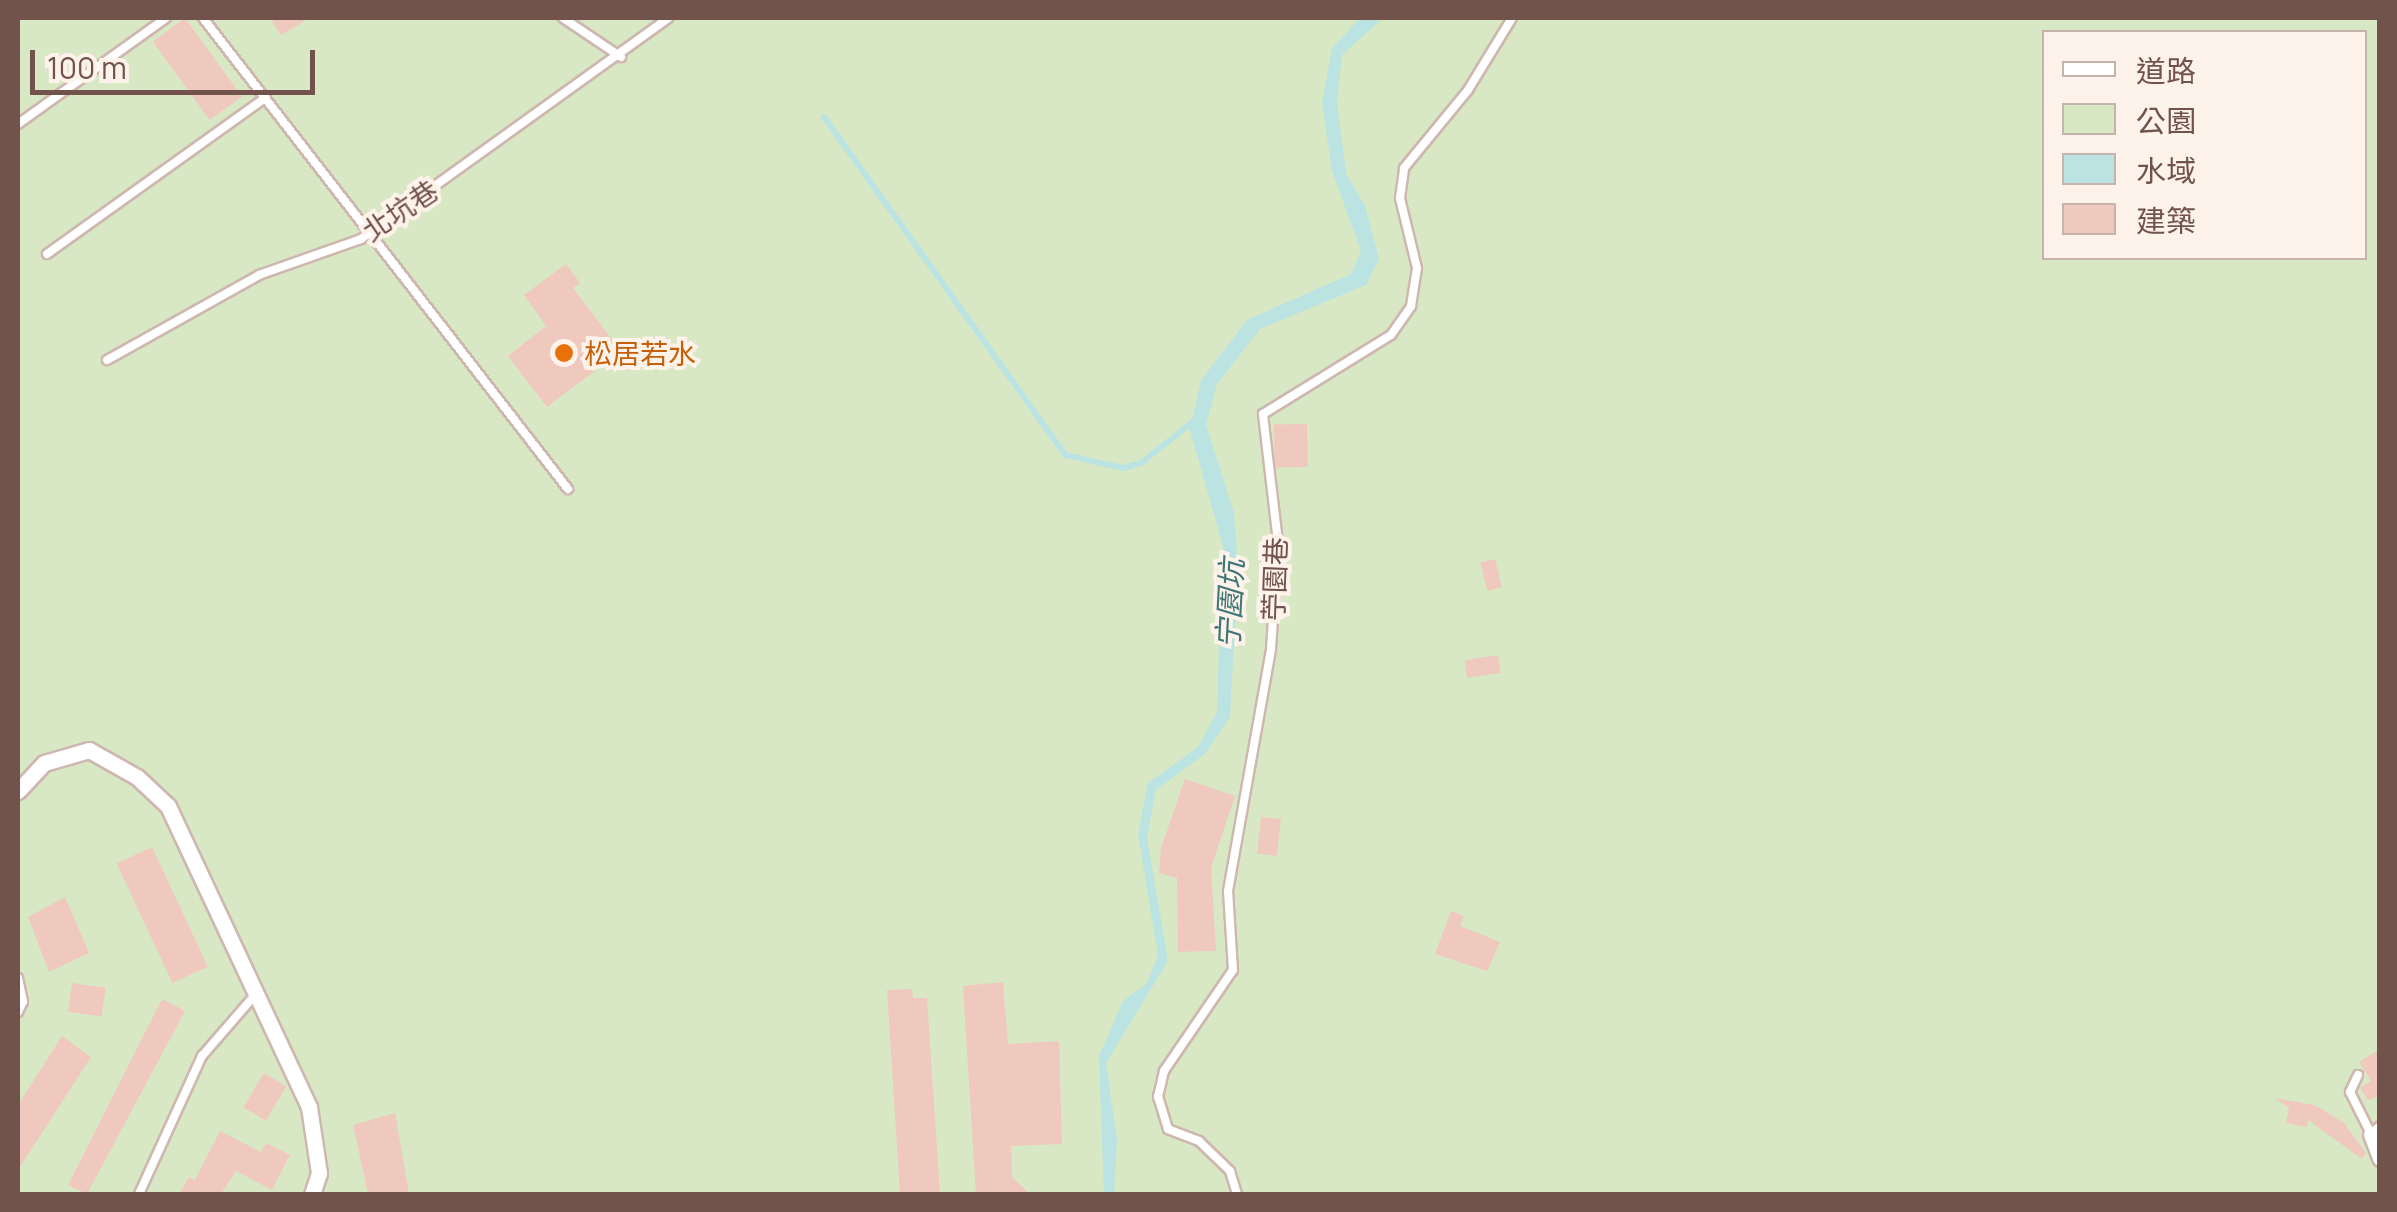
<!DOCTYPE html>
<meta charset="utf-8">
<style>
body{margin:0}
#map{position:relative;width:2397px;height:1212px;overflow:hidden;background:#fbeee5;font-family:Manrope,"Noto Sans TC",sans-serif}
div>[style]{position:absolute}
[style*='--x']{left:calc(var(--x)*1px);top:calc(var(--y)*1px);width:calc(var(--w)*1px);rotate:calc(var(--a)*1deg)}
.green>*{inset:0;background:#d9e8c4}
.water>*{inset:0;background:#bae3e2}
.stream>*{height:6px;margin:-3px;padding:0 3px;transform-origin:3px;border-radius:3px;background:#bae3e2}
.building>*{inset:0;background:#efc9be;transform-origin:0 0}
.roads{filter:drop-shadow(2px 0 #ceb7af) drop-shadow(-2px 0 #ceb7af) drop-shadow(0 2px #ceb7af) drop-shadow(0 -2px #ceb7af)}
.lane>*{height:8px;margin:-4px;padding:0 4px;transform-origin:4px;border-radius:4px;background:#fff}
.street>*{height:15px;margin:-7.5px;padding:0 7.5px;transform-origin:7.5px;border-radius:7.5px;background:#fff}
.dots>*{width:28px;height:28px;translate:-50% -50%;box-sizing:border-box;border:5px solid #fef3eb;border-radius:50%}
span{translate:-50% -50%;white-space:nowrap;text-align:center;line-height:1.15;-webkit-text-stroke:8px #fef3eb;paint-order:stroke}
.street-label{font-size:28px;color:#72534c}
.food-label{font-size:28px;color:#c56008}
.left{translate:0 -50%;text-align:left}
.water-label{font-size:30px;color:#407776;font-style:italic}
.frame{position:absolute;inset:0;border:20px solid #72534c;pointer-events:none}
.legend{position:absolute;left:2042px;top:30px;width:325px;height:230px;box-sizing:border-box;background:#fef3eb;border:2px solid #c6b3ab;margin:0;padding:12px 18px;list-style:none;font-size:30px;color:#72534c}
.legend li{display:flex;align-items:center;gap:20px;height:50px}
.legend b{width:50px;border:2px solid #c6b3ab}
.scale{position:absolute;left:30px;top:50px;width:285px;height:45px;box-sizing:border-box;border:5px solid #72534c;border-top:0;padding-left:12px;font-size:30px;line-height:35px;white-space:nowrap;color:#72534c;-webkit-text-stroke:8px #fef3eb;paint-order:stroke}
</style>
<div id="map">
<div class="green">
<i style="clip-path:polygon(evenodd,18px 18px,2379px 18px,2379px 1194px,18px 1194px,18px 18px,2044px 32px,2364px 32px,2364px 258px,2044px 258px,2044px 32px)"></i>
</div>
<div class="water">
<i style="clip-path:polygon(1360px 18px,1383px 18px,1342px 55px,1337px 103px,1346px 173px,1365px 206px,1379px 259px,1366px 285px,1260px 329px,1217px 384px,1206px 425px,1234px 513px,1238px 566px,1230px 717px,1205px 754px,1156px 790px,1147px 837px,1168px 961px,1106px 1063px,1117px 1140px,1114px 1194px,1104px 1194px,1099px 1056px,1123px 1001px,1146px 984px,1158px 956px,1138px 834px,1148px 783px,1198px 747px,1217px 712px,1220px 611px,1229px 567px,1190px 430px,1201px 380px,1247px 320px,1351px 274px,1361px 251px,1332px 171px,1322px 103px,1332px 48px)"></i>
</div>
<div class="stream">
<i style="--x:824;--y:117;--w:415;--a:54.5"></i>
<i style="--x:1065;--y:455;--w:59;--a:12.6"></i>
<i style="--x:1123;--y:468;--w:19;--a:-16"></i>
<i style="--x:1141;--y:463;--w:69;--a:-38.5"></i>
</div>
<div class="building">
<i style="left:185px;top:18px;width:97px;height:40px;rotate:54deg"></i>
<i style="clip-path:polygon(270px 18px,310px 18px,281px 35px)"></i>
<i style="clip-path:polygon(566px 264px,580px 283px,573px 288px,621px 351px,547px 407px,508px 356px,546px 326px,524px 295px)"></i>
<i style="left:1307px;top:424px;width:43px;height:33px;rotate:89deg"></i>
<i style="left:1495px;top:559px;width:29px;height:15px;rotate:76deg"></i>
<i style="left:1498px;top:655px;width:18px;height:34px;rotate:81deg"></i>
<i style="clip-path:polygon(1185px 779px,1235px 796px,1211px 868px,1216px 951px,1178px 952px,1177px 878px,1159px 873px,1161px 848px)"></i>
<i style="left:1261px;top:817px;width:20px;height:37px;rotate:6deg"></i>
<i style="left:152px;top:847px;width:132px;height:39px;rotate:65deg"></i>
<i style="clip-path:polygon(65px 897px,89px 953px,49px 972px,28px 917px)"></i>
<i style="clip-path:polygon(1451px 911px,1464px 916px,1460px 926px,1500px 942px,1487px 971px,1435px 954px)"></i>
<i style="clip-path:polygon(1003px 982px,1008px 1044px,1059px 1041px,1062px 1144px,1011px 1146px,1012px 1177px,1030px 1194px,976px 1194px,963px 986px)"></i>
<i style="left:72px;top:983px;width:34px;height:29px;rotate:8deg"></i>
<i style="clip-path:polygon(912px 989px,913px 998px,927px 998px,940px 1194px,900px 1194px,887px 990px)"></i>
<i style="clip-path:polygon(162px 999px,185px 1011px,87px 1194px,68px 1185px)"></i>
<i style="clip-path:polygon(62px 1036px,91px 1057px,18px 1170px,18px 1105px)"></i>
<i style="clip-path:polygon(2380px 1049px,2380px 1096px,2368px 1100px,2360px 1088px,2371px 1081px,2359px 1062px)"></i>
<i style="left:264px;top:1073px;width:26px;height:40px;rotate:31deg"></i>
<i style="clip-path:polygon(2274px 1098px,2315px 1105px,2344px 1123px,2366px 1153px,2362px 1159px,2308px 1120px,2307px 1127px,2286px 1123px,2289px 1108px)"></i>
<i style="clip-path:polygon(395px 1113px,409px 1194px,368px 1194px,353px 1125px)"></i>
<i style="clip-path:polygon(220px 1131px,261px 1152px,266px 1143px,290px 1155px,272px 1190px,236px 1171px,221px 1194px,179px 1194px,189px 1177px,195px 1180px)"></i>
</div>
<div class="roads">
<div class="lane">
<i style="--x:203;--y:18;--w:596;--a:52.23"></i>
<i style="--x:563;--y:18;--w:70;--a:33.9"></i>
<i style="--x:18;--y:124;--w:182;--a:-35.6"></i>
<i style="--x:47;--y:254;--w:269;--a:-35.6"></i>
<i style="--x:107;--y:360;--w:174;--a:-29.2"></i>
<i style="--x:259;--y:275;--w:108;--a:-19.4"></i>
<i style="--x:361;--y:239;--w:378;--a:-35.7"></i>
<i style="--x:18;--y:978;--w:24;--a:78"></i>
<i style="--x:23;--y:1001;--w:12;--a:114"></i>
<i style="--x:2358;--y:1075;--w:19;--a:115"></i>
<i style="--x:2350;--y:1092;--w:47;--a:63.4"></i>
<i style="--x:2371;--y:1134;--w:12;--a:-42"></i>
<i style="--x:139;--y:1194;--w:152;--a:-65.5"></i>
<i style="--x:202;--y:1056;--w:79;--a:-49.1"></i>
<i style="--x:1237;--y:1194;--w:24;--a:-107"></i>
<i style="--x:1230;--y:1171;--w:43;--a:-135.9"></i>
<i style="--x:1199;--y:1141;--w:33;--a:-159"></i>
<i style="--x:1168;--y:1129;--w:34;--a:-107"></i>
<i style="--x:1158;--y:1097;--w:27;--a:-77"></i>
<i style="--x:1164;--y:1071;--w:122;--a:-55.7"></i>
<i style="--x:1233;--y:970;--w:79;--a:-93.6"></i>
<i style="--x:1228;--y:891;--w:246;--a:-79.9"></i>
<i style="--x:1271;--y:649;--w:107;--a:-86.3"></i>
<i style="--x:1278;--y:542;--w:129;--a:-96.7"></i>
<i style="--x:1263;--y:414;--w:150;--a:-31.7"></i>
<i style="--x:1391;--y:335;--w:35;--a:-55"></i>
<i style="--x:1411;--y:306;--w:38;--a:-81"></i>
<i style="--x:1417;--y:268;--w:72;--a:-103.7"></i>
<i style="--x:1400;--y:198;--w:30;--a:-82"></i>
<i style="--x:1404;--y:168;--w:101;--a:-50.6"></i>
<i style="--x:1468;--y:90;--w:84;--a:-58.6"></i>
</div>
<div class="street">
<i style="--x:18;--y:791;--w:38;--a:-47"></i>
<i style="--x:44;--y:763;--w:47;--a:-16.1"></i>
<i style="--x:89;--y:750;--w:55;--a:29.4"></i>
<i style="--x:137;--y:777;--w:42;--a:43.1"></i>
<i style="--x:168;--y:806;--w:332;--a:64.9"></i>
<i style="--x:309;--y:1107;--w:67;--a:81.4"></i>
<i style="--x:319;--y:1173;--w:22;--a:108"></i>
<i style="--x:2371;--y:1134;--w:26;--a:69"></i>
</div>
</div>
<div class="dots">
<i style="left:564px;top:353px;background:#e8710a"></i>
</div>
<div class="street-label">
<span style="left:400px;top:210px;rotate:-34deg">北坑巷</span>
<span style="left:1274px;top:579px;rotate:-88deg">苧園巷</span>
</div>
<div class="food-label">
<span class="left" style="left:584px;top:353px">松居若水</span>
</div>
<div class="water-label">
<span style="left:1230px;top:604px;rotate:-87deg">宁園坑</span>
</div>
<div class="frame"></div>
<ul class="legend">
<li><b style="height:12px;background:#fff"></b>道路</li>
<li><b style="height:28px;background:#d9e8c4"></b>公園</li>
<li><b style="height:28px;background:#bae3e2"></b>水域</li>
<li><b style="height:28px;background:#efc9be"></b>建築</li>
</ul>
<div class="scale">100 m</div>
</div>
